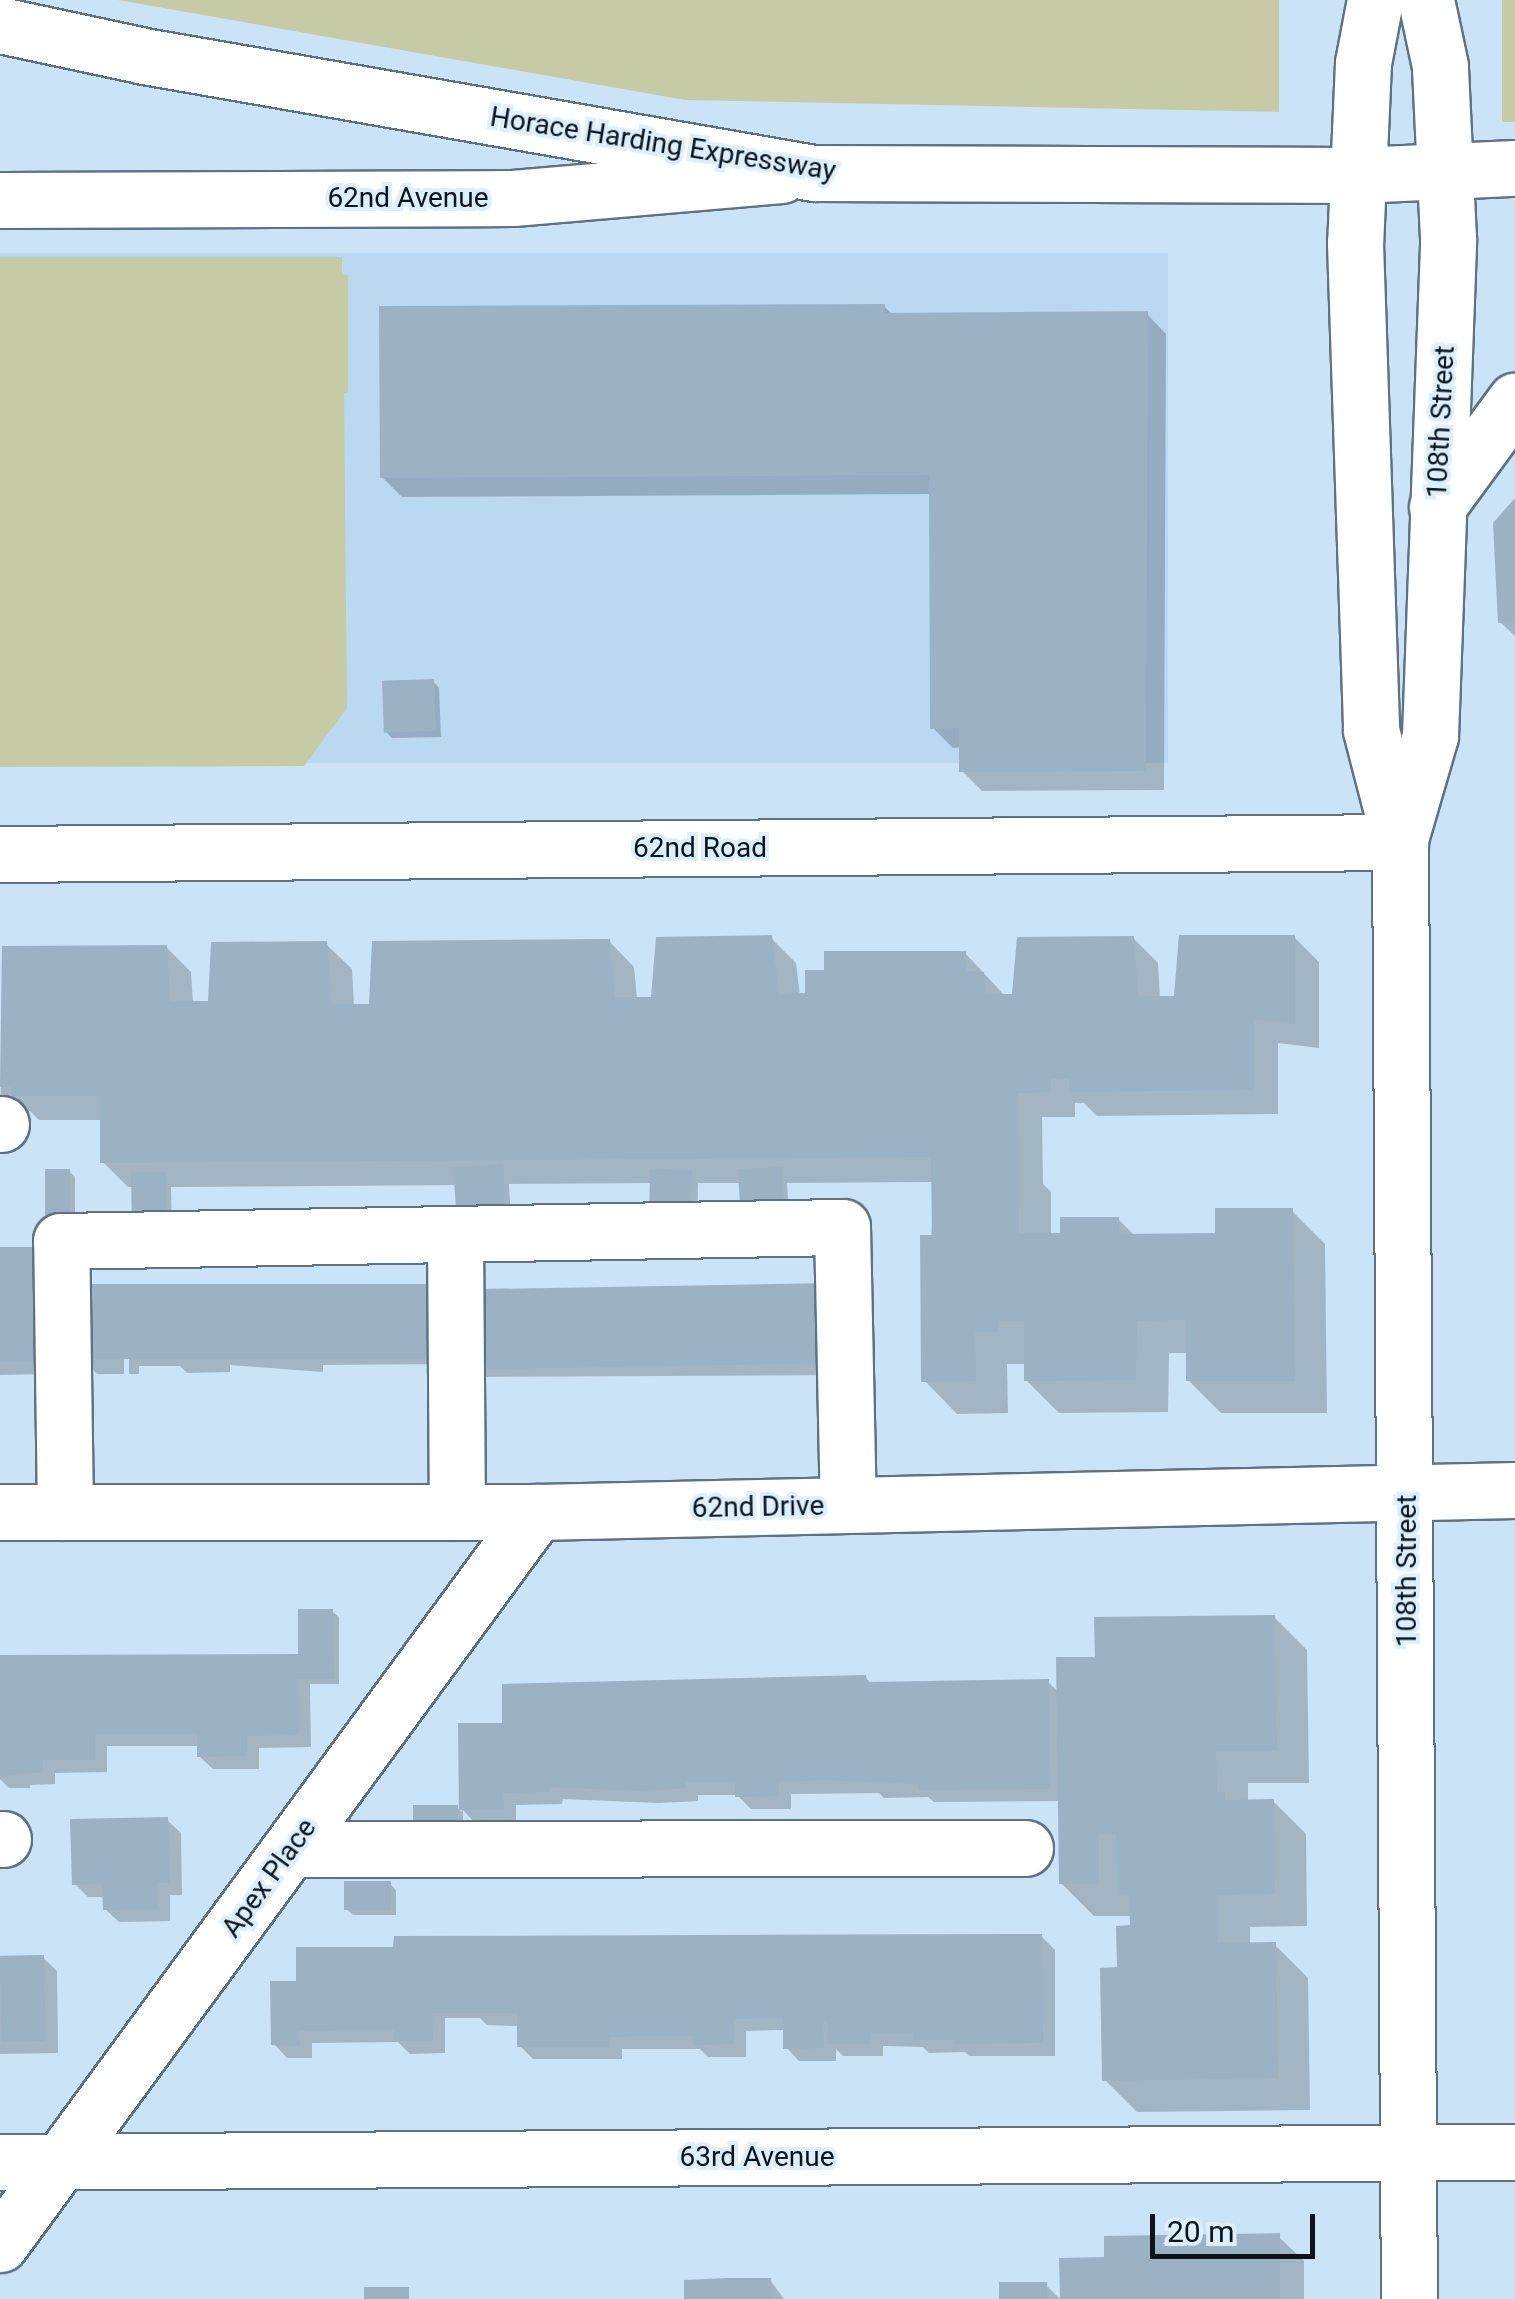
<!DOCTYPE html>
<style>
body{margin:0}
#map{position:relative;width:1515px;height:2299px;overflow:hidden;background:#cbe3f6;font-family:Roboto,sans-serif}
div>[style]{position:absolute}
[style*='--x']{left:calc(var(--x)*1px);top:calc(var(--y)*1px);width:calc(var(--w)*1px);rotate:calc(var(--a)*1deg)}
.built>*{inset:0;background:#bbd8f1;transform-origin:0 0}
.green>*{inset:0;background:#c6cba6;transform-origin:0 0}
.shadow>*{inset:0;background:#0003}
.building>*{inset:0;background:#9bb1c4;transform-origin:0 0}
.roads{filter:drop-shadow(2px 0 #5d7283) drop-shadow(-2px 0 #5d7283) drop-shadow(0 2px #5d7283) drop-shadow(0 -2px #5d7283)}
.minor>*{height:55px;margin:-27.5px;padding:0 27.5px;transform-origin:27.5px;border-radius:27.5px;background:#fff}
.major>*{height:55px;margin:-27.5px;padding:0 27.5px;transform-origin:27.5px;border-radius:27.5px;background:#fff}
span{translate:-50% -50%;white-space:nowrap;text-align:center;line-height:1.15;-webkit-text-stroke:8px #dcefff;paint-order:stroke}
.street-label{font-size:28px;color:#0b141a}
.scale{position:absolute;left:1150px;top:2214px;width:165px;height:45px;box-sizing:border-box;border:5px solid #0b141a;border-top:0;padding-left:12px;font-size:30px;line-height:35px;white-space:nowrap;color:#0b141a;-webkit-text-stroke:8px #dcefff;paint-order:stroke}
</style>
<div id="map">
<div class="built">
<i style="left:1168px;top:253px;width:510px;height:1168px;rotate:90deg"></i>
</div>
<div class="green">
<i style="clip-path:polygon(118px 0,1279px 0,1279px 112px,685px 100px)"></i>
<i style="left:1502px;top:0;width:13px;height:122px"></i>
<i style="clip-path:polygon(0 257px,342px 257px,342px 274px,348px 275px,348px 392px,344px 393px,347px 708px,304px 766px,0 767px)"></i>
</div>
<div class="shadow">
<i style="clip-path:polygon(884px 306px,893px 315px,1147px 314px,1166px 334px,1164px 790px,982px 791px,962px 771px,962px 747px,953px 748px,933px 728px,932px 494px,402px 497px,382px 477px)"></i>
<i style="clip-path:polygon(1515px 501px,1515px 636px,1500px 622px)"></i>
<i style="clip-path:polygon(433px 681px,439px 688px,441px 737px,392px 738px,386px 732px)"></i>
<i style="clip-path:polygon(1294px 937px,1319px 962px,1319px 1048px,1278px 1043px,1278px 1114px,1097px 1116px,1084px 1103px,1075px 1103px,1075px 1117px,1042px 1117px,1043px 1184px,1051px 1192px,1051px 1236px,1118px 1219px,1135px 1236px,1218px 1236px,1292px 1211px,1325px 1244px,1327px 1413px,1221px 1413px,1188px 1380px,1189px 1353px,1169px 1353px,1168px 1412px,1059px 1413px,1026px 1380px,1026px 1364px,1007px 1364px,1008px 1413px,957px 1414px,924px 1380px,934px 1182px,787px 1183px,790px 1227px,741px 1183px,698px 1183px,697px 1230px,652px 1183px,509px 1184px,511px 1218px,456px 1185px,171px 1187px,172px 1234px,134px 1187px,128px 1187px,103px 1162px,103px 1120px,39px 1120px,30px 1111px,0 1121px,4px 949px,166px 947px,191px 972px,193px 1003px,210px 1003px,326px 944px,352px 969px,354px 1006px,372px 1006px,609px 941px,634px 967px,637px 999px,654px 999px,771px 938px,796px 963px,800px 996px,965px 953px,1006px 997px,1015px 997px,1133px 938px,1158px 963px,1160px 999px,1177px 999px)"></i>
<i style="clip-path:polygon(69px 1171px,75px 1177px,75px 1232px,54px 1232px)"></i>
<i style="clip-path:polygon(0 1250px,53px 1374px,0 1375px)"></i>
<i style="clip-path:polygon(441px 1286px,447px 1293px,447px 1364px,323px 1365px,323px 1372px,230px 1365px,230px 1372px,187px 1373px,180px 1366px,139px 1366px,139px 1374px,129px 1374px,129px 1299px,124px 1299px,124px 1374px,97px 1374px,83px 1360px,83px 1289px)"></i>
<i style="clip-path:polygon(830px 1286px,844px 1375px,485px 1377px,471px 1364px)"></i>
<i style="clip-path:polygon(332px 1611px,339px 1617px,339px 1684px,310px 1684px,311px 1747px,259px 1748px,259px 1769px,213px 1769px,199px 1756px,199px 1746px,107px 1746px,107px 1772px,55px 1773px,55px 1784px,30px 1785px,30px 1788px,9px 1788px,0 1779px,0 1657px,297px 1657px)"></i>
<i style="clip-path:polygon(1274px 1617px,1307px 1650px,1309px 1783px,1248px 1783px,1248px 1802px,1273px 1801px,1306px 1834px,1307px 1926px,1250px 1927px,1250px 1945px,1275px 1945px,1308px 1978px,1310px 2110px,1137px 2112px,1104px 2079px,1132px 1916px,1094px 1916px,1061px 1883px,1060px 1801px,934px 1802px,928px 1797px,884px 1798px,879px 1793px,791px 1794px,791px 1809px,751px 1809px,737px 1795px,698px 1795px,698px 1801px,659px 1803px,563px 1799px,562px 1804px,516px 1805px,516px 1822px,475px 1823px,463px 1810px,463px 1836px,422px 1836px,457px 1807px,462px 1812px,460px 1726px,504px 1725px,865px 1677px,872px 1684px,1048px 1682px,1059px 1692px,1097px 1660px)"></i>
<i style="clip-path:polygon(167px 1820px,181px 1833px,182px 1895px,170px 1895px,170px 1921px,119px 1922px,105px 1909px,105px 1897px,88px 1897px,75px 1884px)"></i>
<i style="clip-path:polygon(390px 1884px,396px 1890px,396px 1915px,353px 1915px,346px 1909px)"></i>
<i style="clip-path:polygon(1041px 1936px,1055px 1950px,1055px 2056px,969px 2056px,965px 2052px,929px 2053px,923px 2047px,883px 2046px,883px 2056px,843px 2056px,836px 2049px,836px 2061px,799px 2061px,786px 2047px,786px 2030px,746px 2031px,746px 2057px,708px 2057px,700px 2049px,622px 2049px,622px 2059px,533px 2059px,520px 2046px,520px 2026px,487px 2025px,480px 2018px,445px 2018px,445px 2053px,410px 2054px,398px 2042px,312px 2043px,312px 2058px,287px 2058px,274px 2044px,273px 1984px)"></i>
<i style="clip-path:polygon(43px 1958px,57px 1971px,58px 2053px,0 2054px,0 1959px)"></i>
<i style="clip-path:polygon(1278px 2236px,1304px 2261px,1304px 2299px,1062px 2299px,1107px 2260px)"></i>
<i style="clip-path:polygon(770px 2280px,784px 2299px,687px 2299px)"></i>
<i style="clip-path:polygon(1046px 2285px,1060px 2299px,1002px 2299px)"></i>
</div>
<div class="building">
<i style="clip-path:polygon(885px 304px,885px 313px,1148px 311px,1146px 771px,959px 772px,959px 728px,930px 729px,929px 475px,380px 478px,379px 306px)"></i>
<i style="clip-path:polygon(1515px 498px,1515px 622px,1498px 623px,1493px 523px)"></i>
<i style="left:434px;top:679px;width:52px;height:52px;rotate:88deg"></i>
<i style="clip-path:polygon(772px 935px,779px 994px,805px 993px,805px 970px,824px 970px,824px 951px,966px 951px,966px 971px,984px 972px,985px 994px,1012px 994px,1017px 937px,1134px 936px,1138px 996px,1174px 996px,1179px 935px,1295px 935px,1295px 1024px,1254px 1019px,1254px 1090px,1069px 1092px,1069px 1079px,1051px 1079px,1051px 1092px,1018px 1093px,1019px 1233px,1060px 1233px,1060px 1217px,1119px 1217px,1119px 1234px,1215px 1233px,1215px 1208px,1293px 1208px,1295px 1381px,1186px 1381px,1186px 1320px,1137px 1321px,1136px 1380px,1024px 1381px,1024px 1321px,998px 1321px,998px 1332px,975px 1332px,976px 1381px,921px 1382px,920px 1235px,932px 1235px,931px 1157px,100px 1163px,100px 1096px,11px 1096px,11px 1087px,0 1087px,2px 946px,167px 945px,170px 1001px,208px 1001px,211px 942px,327px 941px,332px 1004px,369px 1004px,372px 941px,610px 939px,615px 997px,651px 997px,656px 937px)"></i>
<i style="left:503px;top:1164px;width:48px;height:50px;rotate:86deg"></i>
<i style="left:782px;top:1167px;width:55px;height:44px;rotate:87deg"></i>
<i style="left:45px;top:1169px;width:25px;height:58px"></i>
<i style="left:650px;top:1169px;width:42px;height:55px;rotate:1deg"></i>
<i style="left:166px;top:1172px;width:57px;height:35px;rotate:89deg"></i>
<i style="left:0;top:1247px;width:38px;height:115px"></i>
<i style="left:831px;top:1283px;width:80px;height:363px;rotate:89deg"></i>
<i style="left:442px;top:1284px;width:75px;height:361px;rotate:90deg"></i>
<i style="clip-path:polygon(298px 1609px,333px 1609px,334px 1679px,298px 1679px,299px 1735px,247px 1736px,247px 1756px,197px 1757px,197px 1734px,95px 1734px,95px 1760px,43px 1760px,43px 1772px,0 1776px,0 1655px,298px 1654px)"></i>
<i style="clip-path:polygon(1275px 1615px,1277px 1751px,1216px 1751px,1217px 1792px,1225px 1792px,1225px 1800px,1274px 1799px,1275px 1894px,1218px 1895px,1218px 1943px,1276px 1942px,1278px 2078px,1102px 2081px,1100px 1968px,1117px 1967px,1116px 1926px,1130px 1925px,1129px 1895px,1117px 1896px,1116px 1834px,1099px 1835px,1099px 1884px,1059px 1884px,1056px 1657px,1095px 1657px,1094px 1617px)"></i>
<i style="clip-path:polygon(866px 1675px,867px 1682px,1049px 1679px,1050px 1789px,918px 1790px,918px 1784px,824px 1780px,779px 1782px,779px 1796px,735px 1797px,735px 1782px,686px 1782px,686px 1788px,644px 1791px,550px 1787px,550px 1792px,503px 1793px,504px 1810px,459px 1810px,458px 1723px,502px 1723px,502px 1684px)"></i>
<i style="left:413px;top:1805px;width:45px;height:26px"></i>
<i style="clip-path:polygon(168px 1817px,170px 1883px,157px 1883px,158px 1909px,103px 1910px,102px 1884px,72px 1885px,70px 1819px)"></i>
<i style="left:391px;top:1881px;width:29px;height:47px;rotate:90deg"></i>
<i style="clip-path:polygon(1042px 1934px,1043px 2043px,953px 2044px,953px 2040px,913px 2040px,913px 2034px,871px 2034px,871px 2044px,828px 2044px,827px 2021px,823px 2022px,824px 2048px,783px 2049px,783px 2018px,734px 2019px,734px 2044px,693px 2045px,693px 2036px,649px 2036px,609px 2037px,609px 2047px,517px 2047px,517px 2013px,432px 2013px,433px 2041px,394px 2041px,394px 2030px,299px 2031px,300px 2046px,271px 2045px,270px 1981px,296px 1981px,296px 1947px,393px 1947px,394px 1936px)"></i>
<i style="left:44px;top:1955px;width:86px;height:44px;rotate:89deg"></i>
<i style="clip-path:polygon(1280px 2233px,1280px 2299px,1060px 2299px,1059px 2258px,1104px 2257px,1104px 2236px)"></i>
<i style="clip-path:polygon(727px 2278px,771px 2278px,772px 2299px,684px 2299px,684px 2280px)"></i>
<i style="left:1047px;top:2282px;width:17px;height:48px;rotate:90deg"></i>
<i style="left:364px;top:2287px;width:45px;height:12px"></i>
</div>
<div class="roads">
<div class="minor">
<i style="--x:0;--y:200;--w:513;--a:-0.22"></i>
<i style="--x:513;--y:198;--w:269;--a:-4.9"></i>
<i style="--x:0;--y:854;--w:1400;--a:-0.49"></i>
<i style="--x:0;--y:1124;--w:1;--a:0"></i>
<i style="--x:455;--y:1234;--w:278;--a:89.6"></i>
<i style="--x:0;--y:1512;--w:537;--a:0"></i>
<i style="--x:537;--y:1512;--w:978;--a:-1.29"></i>
<i style="--x:65;--y:1512;--w:271;--a:-90.8"></i>
<i style="--x:61;--y:1241;--w:781;--a:-1.03"></i>
<i style="--x:842;--y:1227;--w:278;--a:88.8"></i>
<i style="--x:0;--y:1839;--w:3;--a:0"></i>
<i style="--x:291;--y:1849;--w:734;--a:-0.08"></i>
<i style="--x:0;--y:2162;--w:1515;--a:-0.38"></i>
<i style="--x:0;--y:2244;--w:908;--a:-53.74"></i>
</div>
<div class="major">
<i style="--x:1375;--y:0;--w:64;--a:100.8"></i>
<i style="--x:1363;--y:63;--w:180;--a:92.5"></i>
<i style="--x:1355;--y:243;--w:487;--a:88.1"></i>
<i style="--x:1371;--y:730;--w:116;--a:75.5"></i>
<i style="--x:1400;--y:842;--w:1457;--a:89.65"></i>
<i style="--x:0;--y:25;--w:147;--a:12.1"></i>
<i style="--x:144;--y:56;--w:680;--a:9.91"></i>
<i style="--x:814;--y:173;--w:544;--a:0.21"></i>
<i style="--x:1358;--y:175;--w:157;--a:-2.6"></i>
<i style="--x:1437;--y:507;--w:132;--a:-53.7"></i>
<i style="--x:1400;--y:839;--w:107;--a:-73.8"></i>
<i style="--x:1430;--y:736;--w:498;--a:-87.9"></i>
<i style="--x:1448;--y:238;--w:172;--a:-92.7"></i>
<i style="--x:1440;--y:66;--w:67;--a:-102"></i>
</div>
</div>
<div class="street-label">
<span style="left:663px;top:144px;rotate:9deg">Horace Harding Expressway</span>
<span style="left:408px;top:198px">62nd Avenue</span>
<span style="left:1441px;top:422px;rotate:-87deg">108th Street</span>
<span style="left:700px;top:848px">62nd Road</span>
<span style="left:758px;top:1507px;rotate:-1deg">62nd Drive</span>
<span style="left:1407px;top:1571px;rotate:-90deg">108th Street</span>
<span style="left:269px;top:1878px;rotate:-54deg">Apex Place</span>
<span style="left:757px;top:2157px">63rd Avenue</span>
</div>
<div class="scale">20 m</div>
</div>
